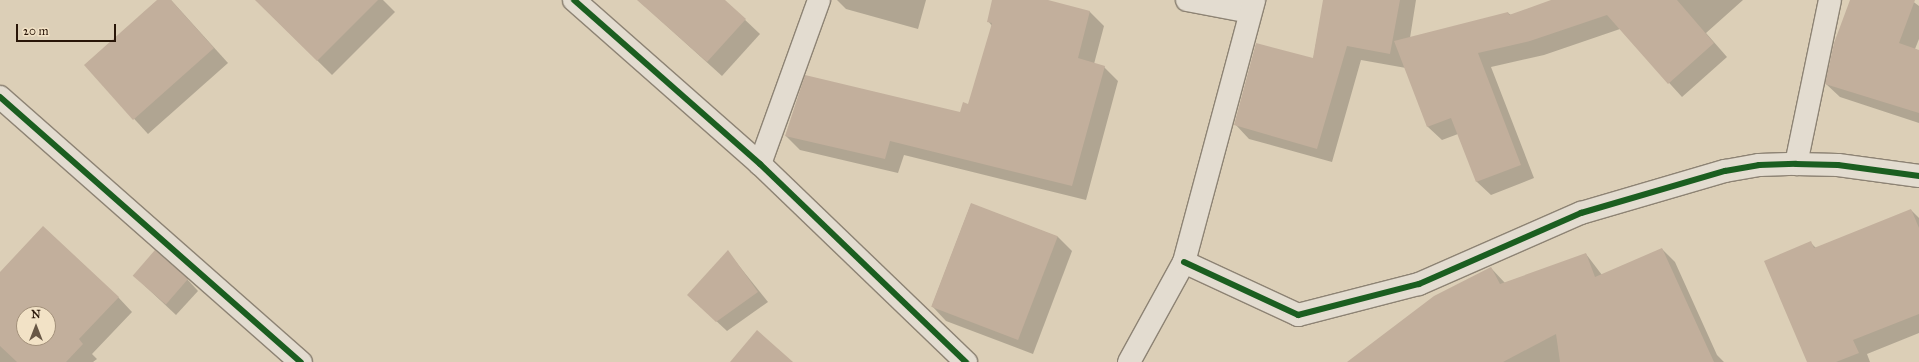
<!DOCTYPE html>
<style>
body{margin:0}
#map{position:relative;width:1919px;height:362px;overflow:hidden;background:#dccfb7;font-family:"IM FELL Great Primer",serif}
div>[style]{position:absolute}
[style*='--x']{left:calc(var(--x)*1px);top:calc(var(--y)*1px);width:calc(var(--w)*1px);rotate:calc(var(--a)*1deg)}
.shadow>*{inset:0;background:#0003}
.building>*{inset:0;background:#c2af9c;transform-origin:0 0}
.roads{filter:drop-shadow(1px 0 #8d8374) drop-shadow(-1px 0 #8d8374) drop-shadow(0 1px #8d8374) drop-shadow(0 -1px #8d8374)}
.minor>*{height:22px;margin:-11px;padding:0 11px;transform-origin:11px;border-radius:11px;background:#e3dcd0}
.cycleway>*{height:6px;margin:-3px;padding:0 3px;transform-origin:3px;border-radius:3px;background:#1b5e20}
span{translate:-50% -50%;white-space:nowrap;text-align:center;line-height:1.15;-webkit-text-stroke:4px #f2e2c6;paint-order:stroke}
.north{position:absolute;left:16px;top:306px;width:40px;height:40px;box-sizing:border-box;background:#f2e2c6;border:1px solid #a2907a;border-radius:50%;rotate:0deg;font-size:11px;font-weight:700;line-height:16px;text-align:center;color:#291608}
.north::after{content:'';display:block;margin:auto;width:14px;height:18px;background:#685745;clip-path:polygon(50% 0,100% 100%,50% 72%,0 100%)}
.scale{position:absolute;left:16px;top:24px;width:100px;height:18px;box-sizing:border-box;border:2px solid #291608;border-top:0;padding-left:5px;font-size:12px;line-height:14px;white-space:nowrap;color:#291608;-webkit-text-stroke:3px #f2e2c6;paint-order:stroke}
</style>
<div id="map">
<div class="shadow">
<i style="clip-path:polygon(158px 0,171px 0,228px 63px,148px 134px,85px 65px)"></i>
<i style="clip-path:polygon(256px 0,383px 0,395px 12px,332px 75px)"></i>
<i style="clip-path:polygon(638px 0,724px 0,760px 34px,722px 76px)"></i>
<i style="clip-path:polygon(837px 0,926px 0,918px 29px,846px 9px)"></i>
<i style="clip-path:polygon(993px 0,1044px 0,1090px 12px,1104px 26px,1094px 64px,1104px 67px,1118px 81px,1086px 200px,904px 155px,898px 173px,800px 150px,786px 136px,961px 113px,969px 105px,992px 26px,988px 21px)"></i>
<i style="clip-path:polygon(1324px 0,1416px 0,1410px 38px,1508px 13px,1511px 15px,1554px 0,1743px 0,1706px 33px,1727px 57px,1682px 97px,1620px 29px,1544px 55px,1491px 67px,1534px 178px,1491px 195px,1477px 182px,1458px 134px,1442px 140px,1428px 127px,1406px 68px,1361px 60px,1332px 162px,1249px 139px,1235px 124px,1313px 60px)"></i>
<i style="clip-path:polygon(1851px 0,1911px 0,1919px 6px,1919px 39px,1915px 49px,1919px 51px,1919px 123px,1840px 97px,1826px 84px)"></i>
<i style="clip-path:polygon(971px 204px,1058px 237px,1072px 251px,1033px 354px,946px 321px,932px 306px)"></i>
<i style="clip-path:polygon(1911px 210px,1919px 218px,1919px 333px,1867px 354px,1870px 362px,1808px 362px,1811px 243px,1816px 248px)"></i>
<i style="clip-path:polygon(1662px 249px,1675px 262px,1717px 355px,1724px 362px,1372px 362px,1491px 268px,1505px 283px,1586px 254px,1602px 275px)"></i>
<i style="clip-path:polygon(728px 252px,768px 302px,727px 331px,699px 305px)"></i>
<i style="clip-path:polygon(evenodd,0 273px,118px 297px,132px 312px,92px 354px,97px 359px,93px 362px,0 362px,0 273px,24px 314px,48px 314px,48px 338px,24px 338px,24px 314px)"></i>
<i style="clip-path:polygon(187px 279px,198px 291px,176px 315px,145px 286px)"></i>
</div>
<div class="building">
<i style="clip-path:polygon(157px 0,171px 0,214px 48px,133px 120px,84px 65px)"></i>
<i style="clip-path:polygon(255px 0,378px 0,317px 61px)"></i>
<i style="clip-path:polygon(637px 0,725px 0,746px 19px,707px 62px)"></i>
<i style="clip-path:polygon(992px 0,1048px 0,1090px 11px,1078px 58px,1105px 66px,1072px 186px,890px 141px,885px 159px,785px 136px,805px 75px,960px 112px,963px 102px,968px 104px,992px 23px,987px 22px)"></i>
<i style="clip-path:polygon(1323px 0,1400px 0,1390px 54px,1347px 46px,1317px 149px,1234px 125px,1256px 43px,1313px 58px)"></i>
<i style="clip-path:polygon(1551px 0,1677px 0,1714px 43px,1668px 84px,1607px 15px,1530px 41px,1478px 53px,1521px 165px,1476px 182px,1451px 118px,1427px 127px,1394px 41px,1508px 12px,1509px 15px)"></i>
<i style="clip-path:polygon(1850px 0,1915px 0,1899px 43px,1919px 50px,1919px 113px,1825px 84px,1834px 43px)"></i>
<i style="left:971px;top:203px;width:93px;height:111px;rotate:21deg"></i>
<i style="clip-path:polygon(1911px 209px,1919px 228px,1919px 314px,1853px 340px,1859px 353px,1836px 362px,1807px 362px,1764px 261px,1811px 241px,1814px 248px)"></i>
<i style="clip-path:polygon(evenodd,43px 226px,119px 297px,79px 339px,83px 344px,66px 362px,17px 362px,0 346px,0 272px,43px 226px,24px 314px,48px 314px,48px 338px,24px 338px,24px 314px)"></i>
<i style="clip-path:polygon(1662px 248px,1714px 362px,1560px 362px,1556px 334px,1503px 362px,1347px 362px,1434px 296px,1491px 267px,1500px 284px,1586px 253px,1595px 277px)"></i>
<i style="left:155px;top:250px;width:44px;height:34px;rotate:41deg"></i>
<i style="clip-path:polygon(728px 250px,758px 292px,716px 322px,687px 295px)"></i>
<i style="clip-path:polygon(757px 330px,793px 362px,730px 362px)"></i>
</div>
<div class="roads">
<div class="minor">
<i style="--x:574;--y:0;--w:248;--a:41.4"></i>
<i style="--x:760;--y:164;--w:286;--a:43.9"></i>
<i style="--x:1187;--y:0;--w:64;--a:10.8"></i>
<i style="--x:0;--y:97;--w:401;--a:41.4"></i>
<i style="--x:760;--y:164;--w:174;--a:-70.2"></i>
<i style="--x:1796;--y:164;--w:167;--a:-78.3"></i>
<i style="--x:1184;--y:262;--w:126;--a:24.9"></i>
<i style="--x:1298;--y:315;--w:125;--a:-14.4"></i>
<i style="--x:1419;--y:284;--w:177;--a:-23.7"></i>
<i style="--x:1581;--y:213;--w:150;--a:-16.3"></i>
<i style="--x:1725;--y:171;--w:35;--a:-10"></i>
<i style="--x:1759;--y:165;--w:37;--a:-2"></i>
<i style="--x:1796;--y:164;--w:42;--a:1.4"></i>
<i style="--x:1838;--y:165;--w:82;--a:7.7"></i>
<i style="--x:1129;--y:362;--w:114;--a:-61.2"></i>
<i style="--x:1184;--y:262;--w:271;--a:-75"></i>
</div>
</div>
<div class="cycleway">
<i style="--x:574;--y:0;--w:248;--a:41.4"></i>
<i style="--x:760;--y:164;--w:286;--a:43.9"></i>
<i style="--x:0;--y:97;--w:401;--a:41.4"></i>
<i style="--x:1184;--y:262;--w:126;--a:24.9"></i>
<i style="--x:1298;--y:315;--w:125;--a:-14.4"></i>
<i style="--x:1419;--y:284;--w:177;--a:-23.7"></i>
<i style="--x:1581;--y:213;--w:150;--a:-16.3"></i>
<i style="--x:1725;--y:171;--w:35;--a:-10"></i>
<i style="--x:1759;--y:165;--w:37;--a:-2"></i>
<i style="--x:1796;--y:164;--w:42;--a:1.4"></i>
<i style="--x:1838;--y:165;--w:82;--a:7.7"></i>
</div>
<div class="north">N</div>
<div class="scale">20 m</div>
</div>
